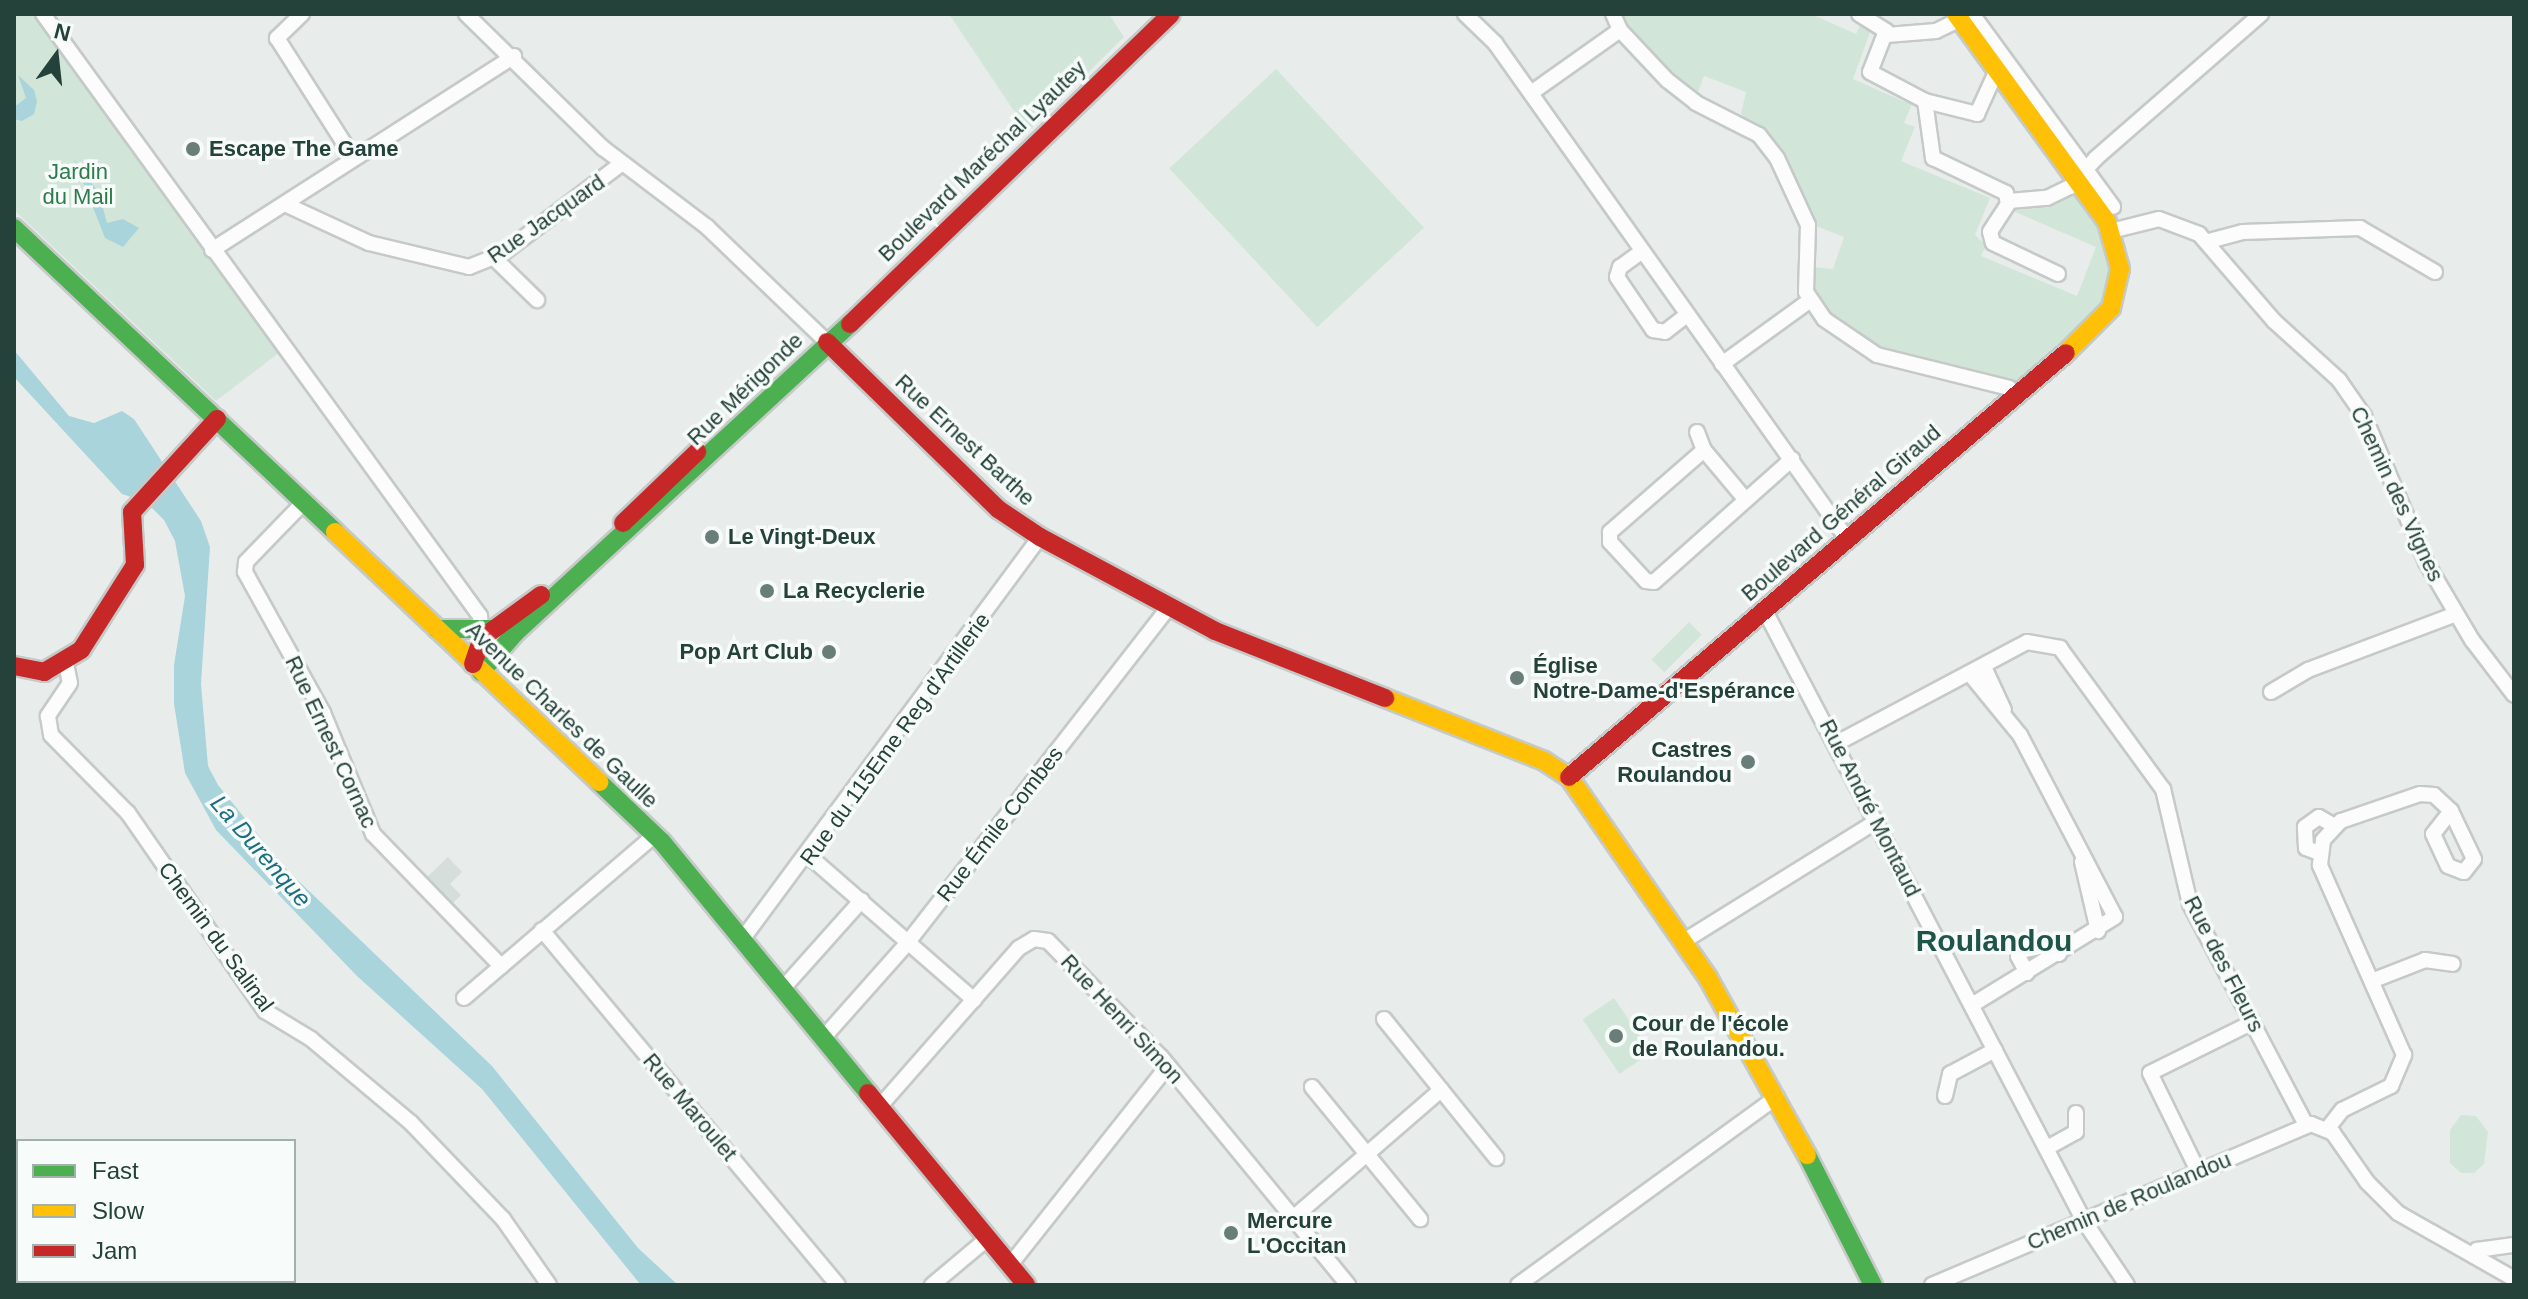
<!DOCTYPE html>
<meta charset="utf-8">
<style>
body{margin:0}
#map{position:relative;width:2528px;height:1299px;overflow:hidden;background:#e8edeb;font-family:Arial,sans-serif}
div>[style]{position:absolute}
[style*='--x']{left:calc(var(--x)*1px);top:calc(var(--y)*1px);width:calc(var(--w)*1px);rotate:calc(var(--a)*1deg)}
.built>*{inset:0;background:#d6dedb}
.green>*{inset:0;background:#d1e6d8;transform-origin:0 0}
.water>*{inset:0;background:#a9d4db}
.roads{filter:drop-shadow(2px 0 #c5cac8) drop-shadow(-2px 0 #c5cac8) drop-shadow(0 2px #c5cac8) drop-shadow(0 -2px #c5cac8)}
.street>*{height:14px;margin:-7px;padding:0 7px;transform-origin:7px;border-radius:7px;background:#fcfcfc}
.fast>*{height:18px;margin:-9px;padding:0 9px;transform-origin:9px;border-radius:9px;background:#4caf50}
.slow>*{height:18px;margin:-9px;padding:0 9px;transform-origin:9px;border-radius:9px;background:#ffc107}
.jam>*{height:18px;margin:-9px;padding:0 9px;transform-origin:9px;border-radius:9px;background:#c62828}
.dots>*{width:22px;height:22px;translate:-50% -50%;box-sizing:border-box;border:4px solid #f7fbf9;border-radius:50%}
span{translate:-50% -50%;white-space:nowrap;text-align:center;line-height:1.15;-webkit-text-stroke:7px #f7fbf9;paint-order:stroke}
.poi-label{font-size:22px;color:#24423a;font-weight:700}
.left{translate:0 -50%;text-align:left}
.right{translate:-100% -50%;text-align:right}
.street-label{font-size:22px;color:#24423a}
.park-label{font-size:22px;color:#2d7a4b}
.water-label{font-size:24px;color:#1c6f80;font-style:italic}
.district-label{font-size:30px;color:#1f5548;font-weight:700}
.frame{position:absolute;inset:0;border:16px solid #24423a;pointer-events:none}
.legend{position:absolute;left:16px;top:1139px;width:280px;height:144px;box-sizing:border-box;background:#f7fbf9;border:2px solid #a3b1ad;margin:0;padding:10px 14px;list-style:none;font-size:24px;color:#24423a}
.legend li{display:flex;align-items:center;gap:16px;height:40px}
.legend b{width:40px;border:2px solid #a3b1ad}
.north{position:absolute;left:16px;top:16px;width:80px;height:80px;-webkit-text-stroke:6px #f7fbf9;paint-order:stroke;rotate:15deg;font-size:22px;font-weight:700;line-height:32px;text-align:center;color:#24423a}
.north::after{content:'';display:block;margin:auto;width:28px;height:36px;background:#24423a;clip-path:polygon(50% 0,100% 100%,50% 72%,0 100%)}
</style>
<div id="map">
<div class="built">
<i style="clip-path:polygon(448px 857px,462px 872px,450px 884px,461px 895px,452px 904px,426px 878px)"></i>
</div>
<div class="green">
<i style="clip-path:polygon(14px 14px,36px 14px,280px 352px,216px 401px,14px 210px)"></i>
<i style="clip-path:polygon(949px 14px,1109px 14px,1124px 37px,1028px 132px)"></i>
<i style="clip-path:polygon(1621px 14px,1811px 14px,1856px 34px,1860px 25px,1871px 30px,1853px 79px,1905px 102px,1914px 99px,1904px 123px,1915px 127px,1901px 161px,1990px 198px,1975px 235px,1986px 245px,1981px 256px,2077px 296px,2096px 247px,2013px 211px,2054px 202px,2077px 189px,2097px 216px,2114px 269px,2106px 302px,2019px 386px,1873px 347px,1843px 328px,1814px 299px,1813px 267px,1833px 269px,1844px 237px,1816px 226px,1783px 154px,1741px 114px,1746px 92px,1704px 76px,1697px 95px,1635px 37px)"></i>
<i style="left:1276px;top:69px;width:217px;height:146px;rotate:47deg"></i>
<i style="left:1689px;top:622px;width:18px;height:53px;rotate:45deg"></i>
<i style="left:1614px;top:998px;width:66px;height:38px;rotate:56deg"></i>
<i style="clip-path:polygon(2461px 1115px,2476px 1116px,2488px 1132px,2484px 1164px,2474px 1173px,2461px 1173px,2450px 1163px,2450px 1130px)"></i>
</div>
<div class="water">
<i style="clip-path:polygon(18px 75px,34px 90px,37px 101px,34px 114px,22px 121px,14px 119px,14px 107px,26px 98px)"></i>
<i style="clip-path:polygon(74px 159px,99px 193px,107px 223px,123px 219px,139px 228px,123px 247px,105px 238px)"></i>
<i style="clip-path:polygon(14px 350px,69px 416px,94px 423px,122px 411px,134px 419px,201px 521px,210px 547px,201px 684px,208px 766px,218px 785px,285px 868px,492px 1066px,638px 1248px,678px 1285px,640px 1284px,482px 1089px,357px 976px,216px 830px,185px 773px,174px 704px,174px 665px,185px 596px,175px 541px,164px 520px,146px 502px,122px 494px,14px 377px)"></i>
</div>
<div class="roads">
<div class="street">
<i style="--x:43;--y:14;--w:744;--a:54.02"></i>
<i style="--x:480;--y:616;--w:22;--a:85"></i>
<i style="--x:302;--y:14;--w:35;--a:136"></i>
<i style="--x:277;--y:38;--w:143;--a:57.5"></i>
<i style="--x:466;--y:14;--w:192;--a:44.4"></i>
<i style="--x:603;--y:148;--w:131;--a:37.2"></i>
<i style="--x:707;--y:227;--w:166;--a:43.8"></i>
<i style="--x:1465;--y:14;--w:42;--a:44"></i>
<i style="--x:1495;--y:43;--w:610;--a:54.62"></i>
<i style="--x:1613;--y:14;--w:17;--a:66"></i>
<i style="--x:1620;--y:30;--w:69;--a:46.8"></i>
<i style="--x:1667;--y:80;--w:37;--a:38"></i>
<i style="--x:1696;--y:103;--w:71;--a:26.9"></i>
<i style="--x:1759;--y:135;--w:29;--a:52"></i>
<i style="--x:1777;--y:158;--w:74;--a:65.2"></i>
<i style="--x:1808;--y:225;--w:67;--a:91.7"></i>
<i style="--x:1806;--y:292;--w:32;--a:56"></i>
<i style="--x:1824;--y:319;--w:64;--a:34.2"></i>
<i style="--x:1877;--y:355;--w:136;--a:14"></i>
<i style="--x:2009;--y:388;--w:9;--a:49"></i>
<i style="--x:1859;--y:14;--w:32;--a:32"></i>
<i style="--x:1886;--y:31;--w:44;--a:111.3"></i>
<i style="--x:1870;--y:72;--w:62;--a:27.8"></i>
<i style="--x:1925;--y:101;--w:58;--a:82"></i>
<i style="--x:1933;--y:158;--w:81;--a:25.6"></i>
<i style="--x:2006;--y:193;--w:11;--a:80"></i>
<i style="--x:2008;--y:204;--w:33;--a:123"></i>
<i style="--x:1990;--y:232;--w:11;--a:75"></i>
<i style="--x:1993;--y:243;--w:72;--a:25.5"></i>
<i style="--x:1972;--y:14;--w:239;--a:53.8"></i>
<i style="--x:1887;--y:35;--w:49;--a:-4.7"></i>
<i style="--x:1936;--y:31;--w:34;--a:-26"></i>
<i style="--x:1531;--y:93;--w:109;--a:-35.3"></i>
<i style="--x:1925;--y:101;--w:54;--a:14"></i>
<i style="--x:1977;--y:114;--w:48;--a:-65.6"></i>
<i style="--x:2009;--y:201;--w:38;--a:-5"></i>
<i style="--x:2047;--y:198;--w:25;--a:-26"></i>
<i style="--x:2070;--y:187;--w:39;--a:-48"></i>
<i style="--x:2096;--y:158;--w:219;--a:-41.1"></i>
<i style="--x:287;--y:205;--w:90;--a:24.9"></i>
<i style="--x:369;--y:243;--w:103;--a:13.5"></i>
<i style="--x:469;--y:267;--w:35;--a:-22"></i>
<i style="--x:502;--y:254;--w:149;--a:-37.1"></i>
<i style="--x:2111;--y:231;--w:49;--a:-14"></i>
<i style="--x:2159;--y:219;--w:43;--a:20.6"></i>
<i style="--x:2199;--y:234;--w:115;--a:49.2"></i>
<i style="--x:2274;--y:321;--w:88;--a:42.2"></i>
<i style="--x:2339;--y:380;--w:44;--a:55.2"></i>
<i style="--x:2364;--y:416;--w:159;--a:67"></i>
<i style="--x:2426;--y:562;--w:91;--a:59.5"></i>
<i style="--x:2472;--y:640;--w:69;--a:52.6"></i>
<i style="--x:2209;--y:241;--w:35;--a:-15"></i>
<i style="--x:2243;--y:232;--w:117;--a:-2"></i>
<i style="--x:2360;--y:228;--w:87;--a:30.4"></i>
<i style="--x:212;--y:250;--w:359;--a:-32.7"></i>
<i style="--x:1641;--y:252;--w:26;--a:144"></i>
<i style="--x:1620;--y:267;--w:10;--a:107"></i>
<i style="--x:1617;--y:277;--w:64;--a:55.8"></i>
<i style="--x:1653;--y:330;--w:12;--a:9"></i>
<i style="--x:1665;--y:332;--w:28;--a:-38"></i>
<i style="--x:495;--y:259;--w:59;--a:44.3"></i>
<i style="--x:1722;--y:364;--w:107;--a:-35.9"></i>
<i style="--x:1697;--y:432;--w:19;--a:69"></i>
<i style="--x:1704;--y:450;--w:64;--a:50.1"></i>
<i style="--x:1704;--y:450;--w:125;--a:138.9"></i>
<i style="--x:1610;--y:532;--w:10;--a:90"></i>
<i style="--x:1610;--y:542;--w:53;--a:47.3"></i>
<i style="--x:1646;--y:581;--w:8;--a:7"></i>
<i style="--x:1654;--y:582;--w:185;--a:-41.7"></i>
<i style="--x:304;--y:502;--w:83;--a:134"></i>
<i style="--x:246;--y:562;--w:10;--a:96"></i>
<i style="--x:245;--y:572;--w:161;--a:61"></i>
<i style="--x:323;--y:713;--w:131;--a:67.5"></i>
<i style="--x:373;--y:834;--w:184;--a:45.9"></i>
<i style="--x:1765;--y:611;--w:688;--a:62.39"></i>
<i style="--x:2084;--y:1221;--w:77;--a:56.1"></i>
<i style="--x:66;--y:663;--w:20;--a:79"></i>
<i style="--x:70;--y:683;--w:40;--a:124"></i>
<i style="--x:48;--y:716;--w:19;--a:81"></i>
<i style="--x:51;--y:735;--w:110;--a:45.4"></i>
<i style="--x:128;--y:813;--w:241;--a:55.3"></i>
<i style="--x:265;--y:1011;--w:54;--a:31.3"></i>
<i style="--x:311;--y:1039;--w:131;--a:40"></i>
<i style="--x:411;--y:1123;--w:133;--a:46.2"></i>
<i style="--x:503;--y:1219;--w:80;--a:55.1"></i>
<i style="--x:1984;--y:667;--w:47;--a:65.1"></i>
<i style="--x:1970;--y:674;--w:79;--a:50.7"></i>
<i style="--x:2020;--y:735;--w:205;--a:62.4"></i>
<i style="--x:2115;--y:917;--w:168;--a:148.4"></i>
<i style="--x:2271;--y:692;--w:43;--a:-30.7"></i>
<i style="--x:2308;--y:670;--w:158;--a:-20.7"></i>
<i style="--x:1837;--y:743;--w:215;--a:-28"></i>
<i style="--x:2027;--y:642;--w:34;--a:10"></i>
<i style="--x:2060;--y:648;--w:175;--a:53.9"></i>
<i style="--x:2163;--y:789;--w:118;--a:76.8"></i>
<i style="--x:2190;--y:904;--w:250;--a:62.3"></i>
<i style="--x:2319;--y:853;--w:14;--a:-159"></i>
<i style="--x:2306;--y:848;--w:21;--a:-93"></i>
<i style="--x:2305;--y:827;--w:17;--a:-36"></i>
<i style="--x:2319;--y:817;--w:16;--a:30"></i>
<i style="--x:809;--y:856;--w:219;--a:41.1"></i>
<i style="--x:2082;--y:862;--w:71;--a:76.9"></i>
<i style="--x:542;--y:930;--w:462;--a:50.2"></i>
<i style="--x:744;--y:937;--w:498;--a:-53.5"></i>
<i style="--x:1684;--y:941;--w:227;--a:-31.9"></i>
<i style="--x:2027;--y:973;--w:19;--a:-118"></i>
<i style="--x:2018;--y:956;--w:6;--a:-59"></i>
<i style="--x:2021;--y:951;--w:24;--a:-12"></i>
<i style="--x:2044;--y:946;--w:17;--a:28"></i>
<i style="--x:2374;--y:980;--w:55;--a:-21.4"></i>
<i style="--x:2425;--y:960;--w:28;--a:8"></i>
<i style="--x:785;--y:986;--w:115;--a:-48.2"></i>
<i style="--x:464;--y:998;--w:250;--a:-40.5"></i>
<i style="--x:1384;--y:1019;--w:179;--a:51.1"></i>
<i style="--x:825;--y:1036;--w:120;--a:-48.4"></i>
<i style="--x:905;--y:946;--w:430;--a:-52.1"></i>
<i style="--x:1312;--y:1087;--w:171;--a:50.7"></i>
<i style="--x:1945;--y:1096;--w:23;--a:-77"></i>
<i style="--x:1950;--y:1074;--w:51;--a:-28.1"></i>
<i style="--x:881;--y:1105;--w:209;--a:-48.7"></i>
<i style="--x:1019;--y:948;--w:17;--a:-31"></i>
<i style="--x:1034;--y:939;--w:14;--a:8"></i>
<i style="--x:1048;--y:941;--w:162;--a:45.8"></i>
<i style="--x:1161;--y:1057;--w:295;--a:50.6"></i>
<i style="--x:2328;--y:1128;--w:23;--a:-52"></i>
<i style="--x:2342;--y:1110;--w:55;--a:-26.1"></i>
<i style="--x:2391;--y:1086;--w:34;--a:-67"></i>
<i style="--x:2404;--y:1055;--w:208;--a:-113.9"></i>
<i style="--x:2320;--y:865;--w:25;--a:-83"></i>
<i style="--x:2323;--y:840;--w:26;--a:-47"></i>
<i style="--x:2341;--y:821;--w:83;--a:-18.9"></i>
<i style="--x:2420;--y:794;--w:14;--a:4"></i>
<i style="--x:2434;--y:795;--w:23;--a:43"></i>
<i style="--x:2451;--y:811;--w:29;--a:128"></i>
<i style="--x:2433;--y:834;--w:35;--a:65"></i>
<i style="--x:2448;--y:866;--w:17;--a:21"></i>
<i style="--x:2464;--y:872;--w:16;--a:-52"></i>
<i style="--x:2474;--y:859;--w:53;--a:-115.6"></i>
<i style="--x:2047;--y:1148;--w:33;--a:-29"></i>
<i style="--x:2076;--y:1132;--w:19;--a:-90"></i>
<i style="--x:14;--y:1159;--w:5;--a:37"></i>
<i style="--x:2198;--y:1171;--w:109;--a:-116.1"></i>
<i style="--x:2150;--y:1073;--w:115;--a:-26.3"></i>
<i style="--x:1293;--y:1218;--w:196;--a:-40.9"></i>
<i style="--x:2474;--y:1256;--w:7;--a:-63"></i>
<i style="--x:2477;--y:1250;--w:37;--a:-8"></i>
<i style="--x:1010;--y:1265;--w:254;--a:-51.6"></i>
<i style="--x:178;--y:1285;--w:6;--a:-45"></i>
<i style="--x:932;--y:1285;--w:73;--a:-40"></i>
<i style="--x:1518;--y:1285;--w:320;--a:-36"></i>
<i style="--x:1932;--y:1285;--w:412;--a:-23"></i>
<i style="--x:2311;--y:1124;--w:24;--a:22"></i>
<i style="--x:2333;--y:1133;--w:60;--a:55.2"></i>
<i style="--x:2367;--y:1182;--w:44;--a:45"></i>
<i style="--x:2398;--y:1213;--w:133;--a:29.6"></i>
</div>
<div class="fast">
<i style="--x:14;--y:228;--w:442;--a:43.4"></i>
<i style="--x:437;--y:629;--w:57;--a:0"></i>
<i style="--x:481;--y:672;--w:52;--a:-48.9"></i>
<i style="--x:515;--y:633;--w:456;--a:-42.7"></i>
<i style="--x:599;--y:782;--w:87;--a:43.6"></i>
<i style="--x:662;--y:842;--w:325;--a:50.6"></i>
<i style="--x:1807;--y:1155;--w:146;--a:63.1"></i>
</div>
<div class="slow">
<i style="--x:1956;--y:14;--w:257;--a:54"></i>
<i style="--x:2107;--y:222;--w:49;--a:74.5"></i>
<i style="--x:2120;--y:269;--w:40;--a:103"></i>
<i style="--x:2111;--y:308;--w:64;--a:135"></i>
<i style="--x:335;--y:532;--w:364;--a:43.4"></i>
<i style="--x:1385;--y:698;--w:171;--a:21.6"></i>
<i style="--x:1544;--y:761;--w:30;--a:33"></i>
<i style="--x:1569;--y:777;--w:244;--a:55.3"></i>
<i style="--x:1708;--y:978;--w:203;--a:60.8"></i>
</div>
<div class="jam">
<i style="--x:850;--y:324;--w:446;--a:-44"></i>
<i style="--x:827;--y:342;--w:239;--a:44.3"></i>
<i style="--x:998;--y:509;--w:50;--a:33.7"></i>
<i style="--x:1040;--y:537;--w:199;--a:28.2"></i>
<i style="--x:1215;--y:631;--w:183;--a:21.5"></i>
<i style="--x:623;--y:523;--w:103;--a:-43.8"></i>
<i style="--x:473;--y:664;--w:28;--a:-71"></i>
<i style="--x:482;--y:638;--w:73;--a:-36.1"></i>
<i style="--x:14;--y:666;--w:31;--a:11"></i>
<i style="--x:44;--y:672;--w:43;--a:-30.7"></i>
<i style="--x:81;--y:650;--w:101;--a:-57.6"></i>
<i style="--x:135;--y:565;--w:53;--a:-93.2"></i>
<i style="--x:132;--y:512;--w:126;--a:-47.6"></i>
<i style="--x:1569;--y:777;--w:653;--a:-40.47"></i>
<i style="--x:868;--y:1093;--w:249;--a:50.5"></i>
</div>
</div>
<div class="dots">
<i style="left:193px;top:149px;background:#697e78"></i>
<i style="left:712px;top:537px;background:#697e78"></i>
<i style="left:767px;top:591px;background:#697e78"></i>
<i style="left:829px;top:652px;background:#697e78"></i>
<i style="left:1517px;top:678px;background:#697e78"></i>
<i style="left:1748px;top:762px;background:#697e78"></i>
<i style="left:1616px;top:1036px;background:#697e78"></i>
<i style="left:1231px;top:1233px;background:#697e78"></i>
</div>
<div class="poi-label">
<span class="left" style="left:209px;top:149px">Escape The Game</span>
<span class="left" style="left:728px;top:537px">Le Vingt-Deux</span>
<span class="left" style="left:783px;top:591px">La Recyclerie</span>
<span class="right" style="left:813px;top:652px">Pop Art Club</span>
<span class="left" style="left:1533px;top:678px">Église<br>Notre-Dame-d'Espérance</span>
<span class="right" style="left:1732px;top:762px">Castres<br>Roulandou</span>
<span class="left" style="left:1632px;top:1036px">Cour de l'école<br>de Roulandou.</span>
<span class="left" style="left:1247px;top:1233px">Mercure<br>L'Occitan</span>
</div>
<div class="street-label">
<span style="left:982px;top:161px;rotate:-44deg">Boulevard Maréchal Lyautey</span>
<span style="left:546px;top:219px;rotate:-35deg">Rue Jacquard</span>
<span style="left:745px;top:389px;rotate:-44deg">Rue Mérigonde</span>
<span style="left:965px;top:440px;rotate:43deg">Rue Ernest Barthe</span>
<span style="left:2397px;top:494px;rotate:65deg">Chemin des Vignes</span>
<span style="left:1841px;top:513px;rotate:-41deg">Boulevard Général Giraud</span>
<span style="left:562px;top:715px;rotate:44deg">Avenue Charles de Gaulle</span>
<span style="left:895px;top:739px;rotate:-54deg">Rue du 115Eme Reg d'Artillerie</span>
<span style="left:331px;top:742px;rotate:65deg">Rue Ernest Cornac</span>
<span style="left:1870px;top:808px;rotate:63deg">Rue André Montaud</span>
<span style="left:1000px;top:824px;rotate:-52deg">Rue Émile Combes</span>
<span style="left:216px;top:937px;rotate:54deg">Chemin du Salinal</span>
<span style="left:2224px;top:964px;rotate:63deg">Rue des Fleurs</span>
<span style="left:1122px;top:1019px;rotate:47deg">Rue Henri Simon</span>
<span style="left:690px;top:1107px;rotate:50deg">Rue Maroulet</span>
<span style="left:2129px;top:1201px;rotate:-23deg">Chemin de Roulandou</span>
</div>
<div class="park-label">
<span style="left:78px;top:184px">Jardin<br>du Mail</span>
</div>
<div class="water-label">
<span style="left:261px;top:851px;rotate:49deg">La Durenque</span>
</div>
<div class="district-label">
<span style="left:1994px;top:941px">Roulandou</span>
</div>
<div class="frame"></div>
<ul class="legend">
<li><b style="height:10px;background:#4caf50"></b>Fast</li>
<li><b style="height:10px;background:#ffc107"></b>Slow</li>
<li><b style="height:10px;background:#c62828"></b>Jam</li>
</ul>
<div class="north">N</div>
</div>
